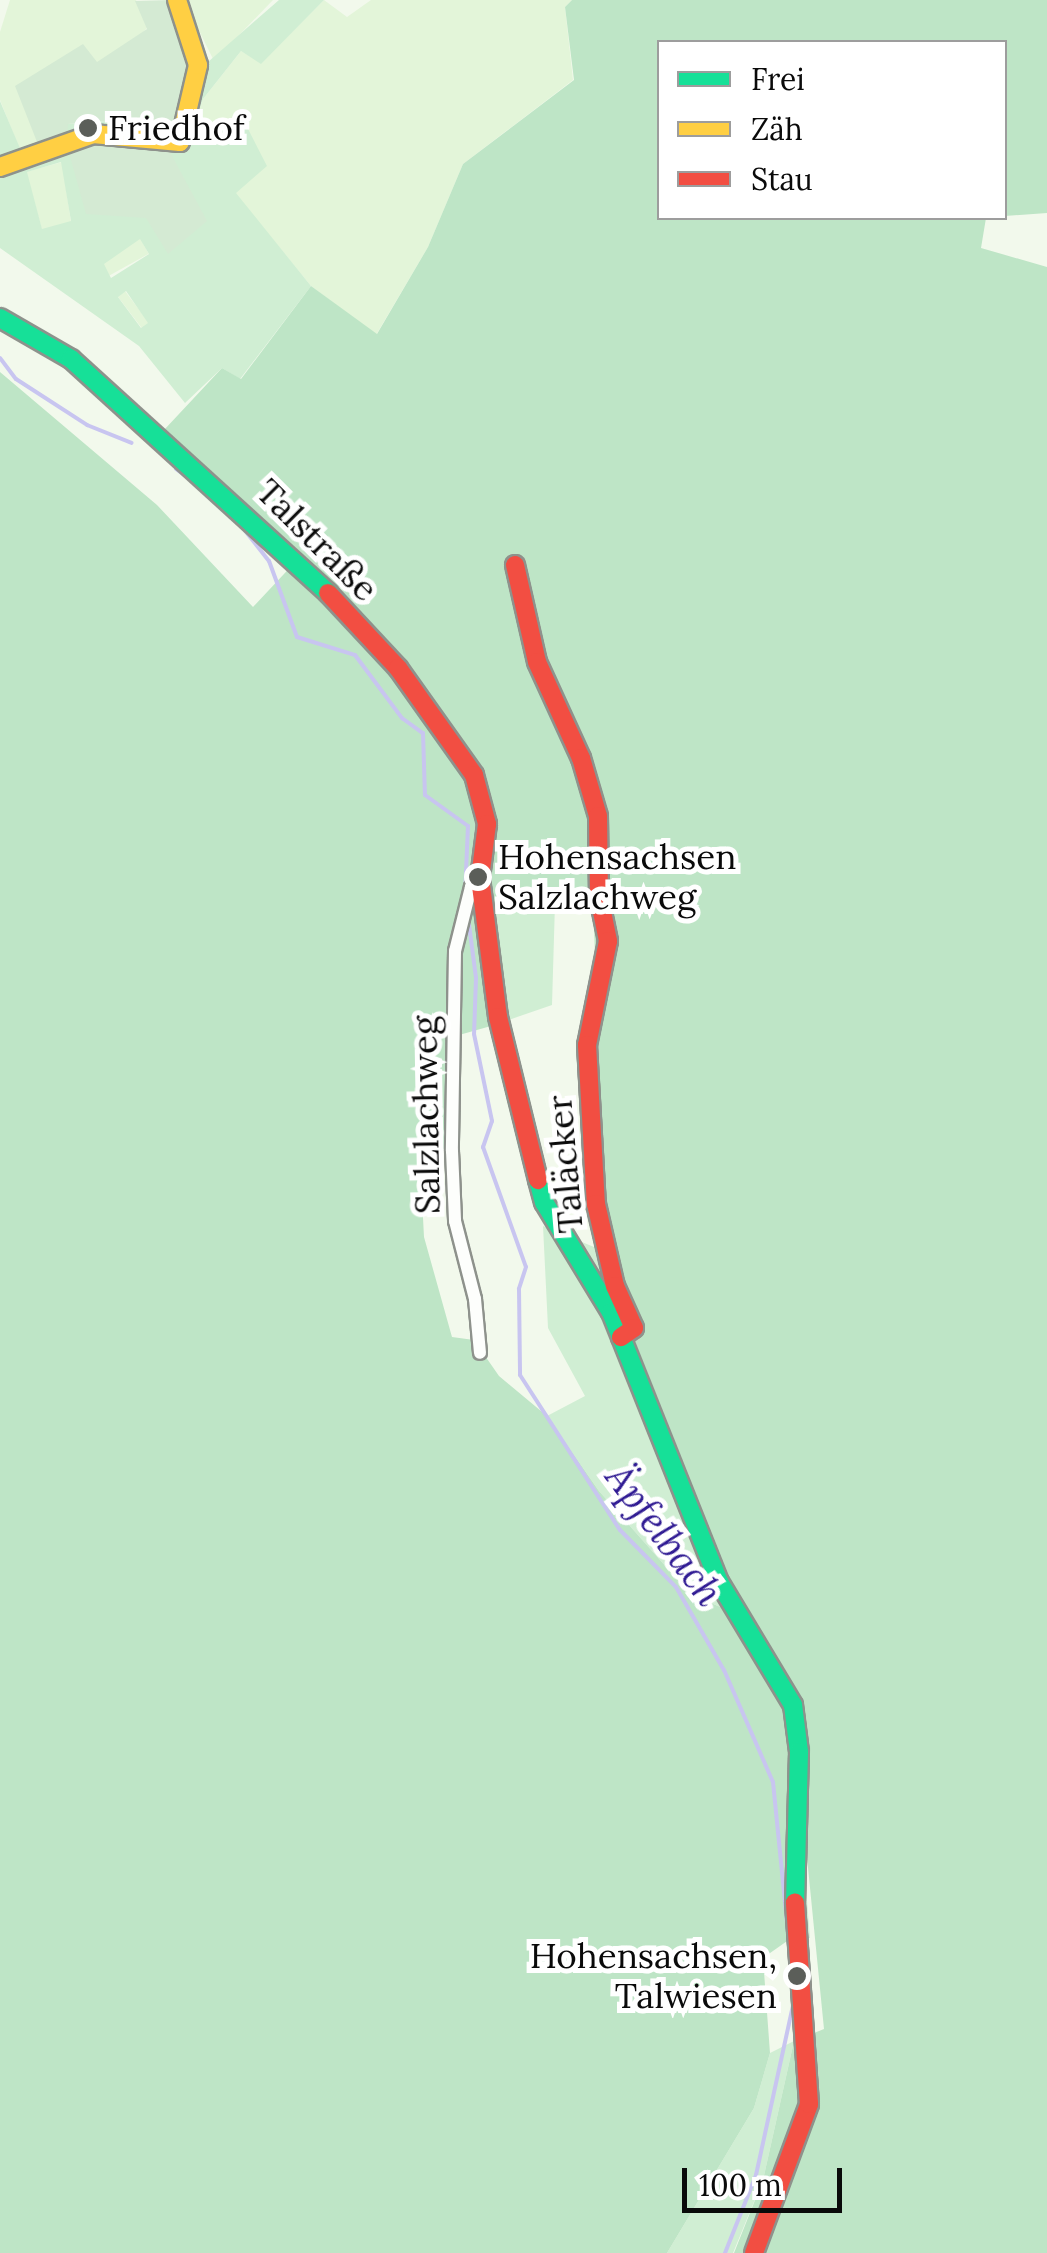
<!DOCTYPE html>
<meta charset="utf-8">
<style>
body{margin:0}
#map{position:relative;width:1047px;height:2253px;overflow:hidden;background:#f2f9ec;font-family:Lora,serif}
div>[style]{position:absolute}
[style*='--x']{left:calc(var(--x)*1px);top:calc(var(--y)*1px);width:calc(var(--w)*1px);rotate:calc(var(--a)*1deg)}
.farmland>*{inset:0;background:#e3f5d9;transform-origin:0 0}
.green>*{inset:0;background:#d0eed3}
.forest>*{inset:0;background:#bee5c6}
.cemetery>*{inset:0;background:#d4ead3}
.stream>*{height:4px;margin:-2px;padding:0 2px;transform-origin:2px;border-radius:2px;background:#c8c5f0}
.roads{filter:drop-shadow(2px 0 #8e928c) drop-shadow(-2px 0 #8e928c) drop-shadow(0 2px #8e928c) drop-shadow(0 -2px #8e928c)}
.street>*{height:12px;margin:-6px;padding:0 6px;transform-origin:6px;border-radius:6px;background:#fdfefc}
.fast>*{height:18px;margin:-9px;padding:0 9px;transform-origin:9px;border-radius:9px;background:#16e098}
.slow>*{height:18px;margin:-9px;padding:0 9px;transform-origin:9px;border-radius:9px;background:#ffcf43}
.jam>*{height:18px;margin:-9px;padding:0 9px;transform-origin:9px;border-radius:9px;background:#f24e42}
.dots>*{width:28px;height:28px;translate:-50% -50%;box-sizing:border-box;border:5px solid #fff;border-radius:50%}
span{translate:-50% -50%;white-space:nowrap;text-align:center;line-height:1.15;-webkit-text-stroke:10px #fff;paint-order:stroke}
.poi-label{font-size:35px;color:#0a0a0a}
.left{translate:0 -50%;text-align:left}
.right{translate:-100% -50%;text-align:right}
.street-label{font-size:35px;color:#0a0a0a}
.water-label{font-size:38px;color:#301b93;font-style:italic}
.legend{position:absolute;left:657px;top:40px;width:350px;height:180px;box-sizing:border-box;background:#fff;border:2px solid #9d9d9d;margin:0;padding:12px 18px;list-style:none;font-size:30px;color:#0a0a0a}
.legend li{display:flex;align-items:center;gap:20px;height:50px}
.legend b{width:50px;border:2px solid #9d9d9d}
.scale{position:absolute;left:682px;top:2168px;width:160px;height:45px;box-sizing:border-box;border:5px solid #0a0a0a;border-top:0;padding-left:12px;font-size:30px;line-height:35px;white-space:nowrap;color:#0a0a0a;-webkit-text-stroke:8px #fff;paint-order:stroke}
</style>
<div id="map">
<div class="farmland">
<i style="clip-path:polygon(10px 0,136px 0,147px 28px,39px 147px,21px 153px,0 100px,0 32px)"></i>
<i style="clip-path:polygon(184px 0,273px 0,214px 61px)"></i>
<i style="clip-path:polygon(324px 0,347px 17px,371px 0,572px 0,565px 7px,573px 80px,463px 164px,428px 247px,376px 335px,311px 286px,189px 137px,203px 99px,241px 51px,261px 63px)"></i>
<i style="clip-path:polygon(62px 162px,71px 222px,42px 230px,26px 172px)"></i>
<i style="left:140px;top:238px;width:18px;height:45px;rotate:61deg"></i>
<i style="left:125px;top:291px;width:40px;height:9px;rotate:53deg"></i>
</div>
<div class="green">
<i style="clip-path:polygon(evenodd,279px 0,324px 0,261px 64px,241px 51px,203px 99px,190px 136px,247px 127px,267px 166px,236px 193px,311px 286px,240px 379px,222px 368px,185px 403px,139px 346px,0 248px,0 101px,22px 153px,66px 137px,67px 124px,107px 121px,192px 76px,279px 0,61px 162px,71px 221px,42px 229px,27px 172px,61px 162px,279px 0,140px 239px,149px 254px,111px 278px,104px 264px,140px 239px,279px 0,126px 291px,148px 323px,141px 328px,118px 297px,126px 291px)"></i>
<i style="clip-path:polygon(555px 903px,552px 1005px,491px 1026px,478px 914px)"></i>
<i style="clip-path:polygon(606px 1225px,640px 1332px,629px 1344px,721px 1562px,790px 1686px,810px 1938px,790px 1939px,728px 1610px,691px 1595px,599px 1491px,547px 1416px,585px 1396px,548px 1328px,543px 1226px,594px 1247px)"></i>
<i style="clip-path:polygon(794px 2041px,763px 2180px,733px 2253px,667px 2253px,754px 2108px,770px 2053px)"></i>
</div>
<div class="forest">
<i style="clip-path:polygon(572px 0,1047px 0,1047px 213px,1005px 216px,1004px 42px,660px 42px,660px 218px,986px 218px,981px 248px,1047px 267px,1047px 2253px,734px 2253px,763px 2180px,794px 2041px,824px 2029px,790px 1686px,721px 1562px,629px 1344px,640px 1332px,604px 1214px,593px 898px,478px 915px,491px 1026px,452px 1037px,445px 1148px,420px 1160px,424px 1237px,452px 1337px,474px 1340px,499px 1376px,547px 1416px,599px 1491px,691px 1595px,728px 1610px,790px 1720px,790px 1939px,763px 1958px,770px 2053px,754px 2108px,667px 2253px,0 2253px,0 372px,157px 505px,253px 607px,298px 559px,164px 430px,222px 368px,241px 379px,311px 286px,377px 334px,428px 247px,463px 164px,574px 80px,565px 7px)"></i>
</div>
<div class="cemetery">
<i style="clip-path:polygon(172px 0,192px 76px,174px 135px,110px 130px,106px 121px,68px 124px,67px 136px,39px 147px,15px 86px,83px 44px,97px 62px,147px 29px,135px 1px)"></i>
<i style="clip-path:polygon(145px 140px,170px 152px,207px 221px,168px 254px,146px 218px,86px 214px,66px 142px)"></i>
</div>
<div class="stream">
<i style="--x:0;--y:358;--w:26;--a:53"></i>
<i style="--x:16;--y:379;--w:85;--a:32.9"></i>
<i style="--x:87;--y:425;--w:48;--a:21.8"></i>
<i style="--x:176;--y:469;--w:27;--a:36"></i>
<i style="--x:235;--y:518;--w:55;--a:51.7"></i>
<i style="--x:269;--y:561;--w:81;--a:69.8"></i>
<i style="--x:297;--y:637;--w:61;--a:17.2"></i>
<i style="--x:355;--y:655;--w:79;--a:53.3"></i>
<i style="--x:402;--y:718;--w:26;--a:36"></i>
<i style="--x:423;--y:733;--w:62;--a:88.2"></i>
<i style="--x:425;--y:795;--w:53;--a:35.8"></i>
<i style="--x:468;--y:826;--w:69;--a:92.5"></i>
<i style="--x:468;--y:917;--w:62;--a:82.5"></i>
<i style="--x:476;--y:978;--w:56;--a:92"></i>
<i style="--x:474;--y:1034;--w:89;--a:78.3"></i>
<i style="--x:492;--y:1121;--w:28;--a:109"></i>
<i style="--x:483;--y:1147;--w:127;--a:70.3"></i>
<i style="--x:526;--y:1267;--w:23;--a:108"></i>
<i style="--x:519;--y:1289;--w:86;--a:89.3"></i>
<i style="--x:520;--y:1375;--w:184;--a:57.2"></i>
<i style="--x:620;--y:1530;--w:80;--a:45.5"></i>
<i style="--x:676;--y:1587;--w:96;--a:60"></i>
<i style="--x:724;--y:1670;--w:122;--a:66.4"></i>
<i style="--x:773;--y:1782;--w:190;--a:84.3"></i>
<i style="--x:725;--y:2253;--w:84;--a:-68.3"></i>
<i style="--x:756;--y:2175;--w:179;--a:-77.7"></i>
</div>
<div class="roads">
<div class="street">
<i style="--x:480;--y:878;--w:13;--a:135"></i>
<i style="--x:471;--y:887;--w:66;--a:104"></i>
<i style="--x:455;--y:951;--w:200;--a:90.9"></i>
<i style="--x:452;--y:1151;--w:70;--a:87.5"></i>
<i style="--x:455;--y:1221;--w:81;--a:75.6"></i>
<i style="--x:475;--y:1299;--w:54;--a:84.7"></i>
</div>
<div class="fast">
<i style="--x:0;--y:318;--w:82;--a:30"></i>
<i style="--x:71;--y:359;--w:348;--a:42.3"></i>
<i style="--x:538;--y:1180;--w:23;--a:75"></i>
<i style="--x:544;--y:1202;--w:129;--a:58.7"></i>
<i style="--x:611;--y:1312;--w:291;--a:68.2"></i>
<i style="--x:719;--y:1582;--w:144;--a:59"></i>
<i style="--x:793;--y:1705;--w:47;--a:82.7"></i>
<i style="--x:799;--y:1752;--w:150;--a:91.5"></i>
</div>
<div class="slow">
<i style="--x:0;--y:167;--w:99;--a:-19.5"></i>
<i style="--x:93;--y:134;--w:87;--a:5.3"></i>
<i style="--x:180;--y:142;--w:79;--a:-76.8"></i>
<i style="--x:198;--y:65;--w:68;--a:-107.9"></i>
</div>
<div class="jam">
<i style="--x:515;--y:565;--w:99;--a:77.2"></i>
<i style="--x:537;--y:662;--w:106;--a:65.4"></i>
<i style="--x:581;--y:758;--w:60;--a:73.7"></i>
<i style="--x:598;--y:816;--w:81;--a:89.3"></i>
<i style="--x:599;--y:897;--w:45;--a:78.4"></i>
<i style="--x:608;--y:941;--w:106;--a:101.4"></i>
<i style="--x:587;--y:1045;--w:159;--a:86.8"></i>
<i style="--x:596;--y:1204;--w:84;--a:77"></i>
<i style="--x:615;--y:1286;--w:46;--a:65.7"></i>
<i style="--x:634;--y:1328;--w:16;--a:145"></i>
<i style="--x:328;--y:593;--w:103;--a:47"></i>
<i style="--x:398;--y:668;--w:131;--a:54.6"></i>
<i style="--x:474;--y:775;--w:51;--a:75.1"></i>
<i style="--x:487;--y:824;--w:54;--a:97.4"></i>
<i style="--x:480;--y:878;--w:140;--a:82.6"></i>
<i style="--x:498;--y:1017;--w:168;--a:76.2"></i>
<i style="--x:754;--y:2253;--w:159;--a:-69.7"></i>
<i style="--x:809;--y:2104;--w:202;--a:-94"></i>
</div>
</div>
<div class="dots">
<i style="left:88px;top:128px;background:#5b5e59"></i>
<i style="left:478px;top:877px;background:#5b5e59"></i>
<i style="left:797px;top:1976px;background:#5b5e59"></i>
</div>
<div class="poi-label">
<span class="left" style="left:108px;top:128px">Friedhof</span>
<span class="left" style="left:498px;top:877px">Hohensachsen<br>Salzlachweg</span>
<span class="right" style="left:777px;top:1976px">Hohensachsen,<br>Talwiesen</span>
</div>
<div class="street-label">
<span style="left:317px;top:540px;rotate:45deg">Talstraße</span>
<span style="left:426px;top:1115px;rotate:-91deg">Salzlachweg</span>
<span style="left:565px;top:1164px;rotate:-95deg">Taläcker</span>
</div>
<div class="water-label">
<span style="left:664px;top:1535px;rotate:53deg">Äpfelbach</span>
</div>
<ul class="legend">
<li><b style="height:12px;background:#16e098"></b>Frei</li>
<li><b style="height:12px;background:#ffcf43"></b>Zäh</li>
<li><b style="height:12px;background:#f24e42"></b>Stau</li>
</ul>
<div class="scale">100 m</div>
</div>
